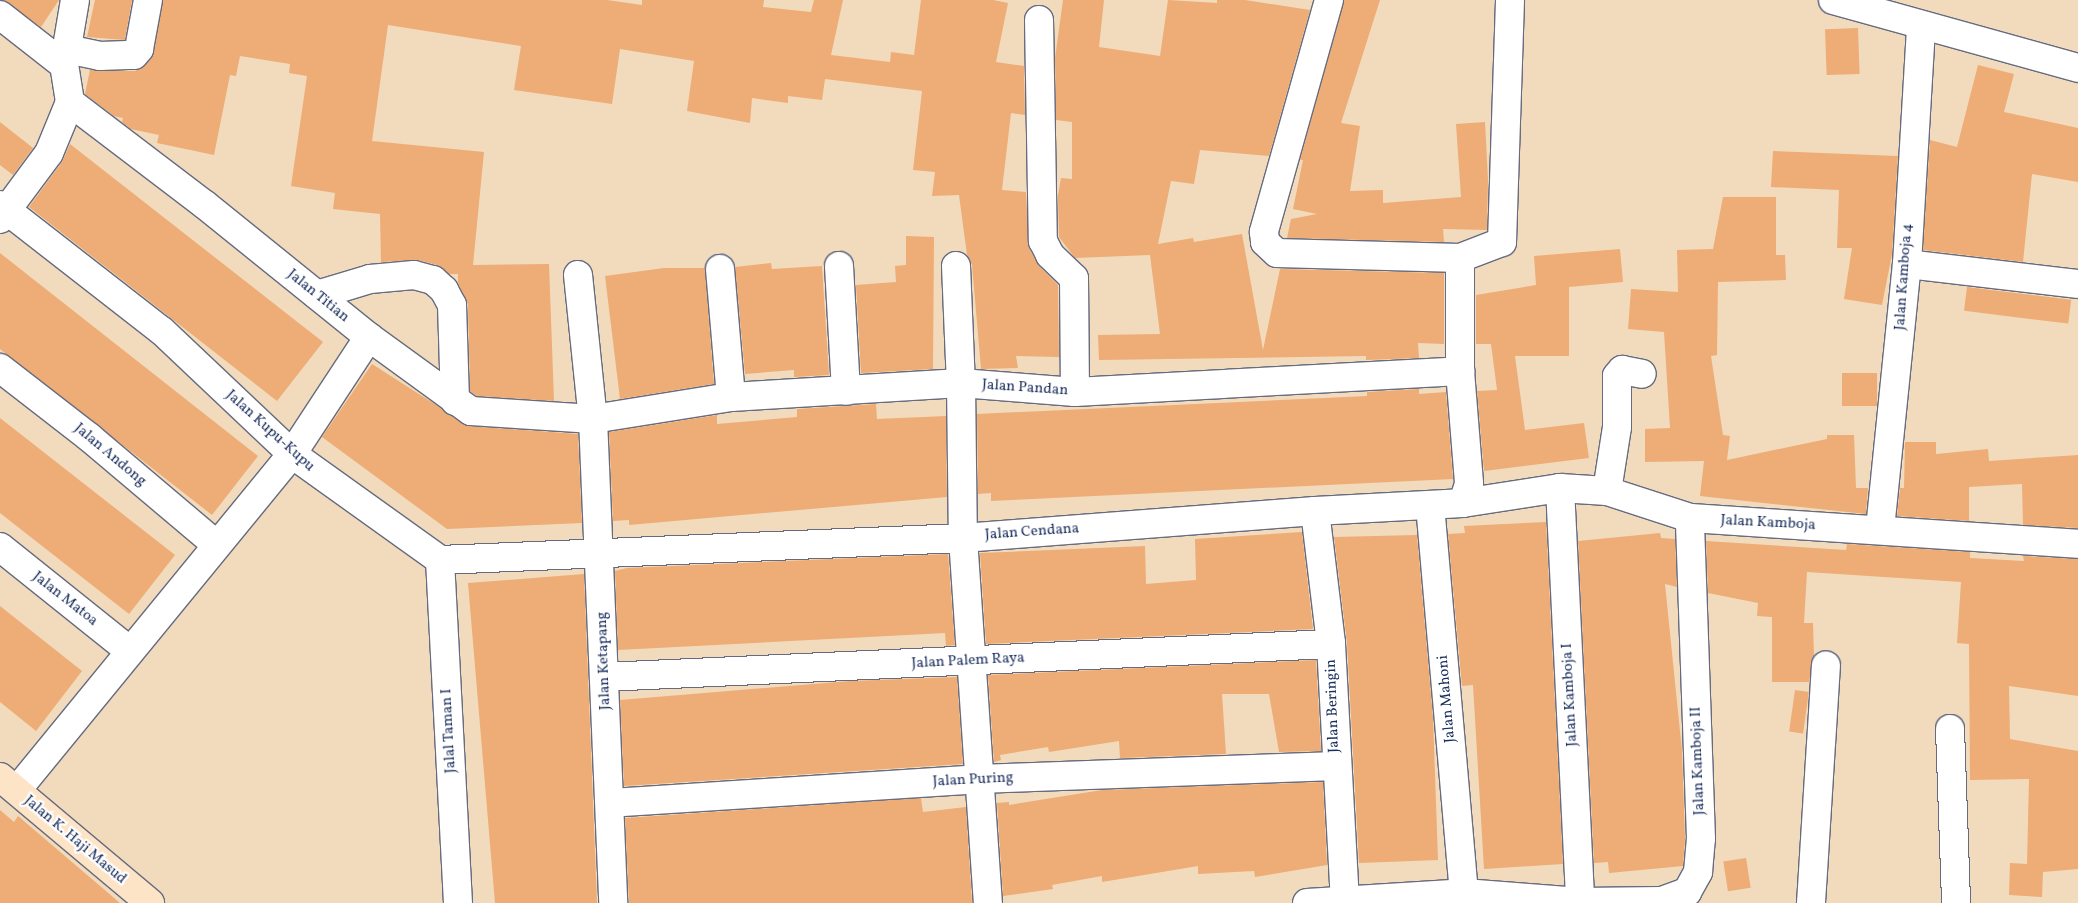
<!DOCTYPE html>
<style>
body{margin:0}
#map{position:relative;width:2078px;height:903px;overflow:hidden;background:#f1dbbc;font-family:Vollkorn,serif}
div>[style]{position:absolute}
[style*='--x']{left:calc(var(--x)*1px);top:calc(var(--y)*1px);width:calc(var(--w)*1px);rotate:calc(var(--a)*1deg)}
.building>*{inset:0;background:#eeac76;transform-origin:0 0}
.roads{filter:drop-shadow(1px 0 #666b7f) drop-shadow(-1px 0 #666b7f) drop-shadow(0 1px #666b7f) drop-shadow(0 -1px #666b7f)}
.street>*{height:28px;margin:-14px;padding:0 14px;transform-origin:14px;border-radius:14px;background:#fff}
.secondary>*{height:28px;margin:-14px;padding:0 14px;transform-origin:14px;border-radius:14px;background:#fee4c6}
span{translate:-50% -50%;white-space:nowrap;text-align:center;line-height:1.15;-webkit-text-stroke:4.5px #fff;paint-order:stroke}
.street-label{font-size:15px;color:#1b2f5e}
</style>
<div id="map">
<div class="building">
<i style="clip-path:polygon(3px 0,59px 0,41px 27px)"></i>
<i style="clip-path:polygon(95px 0,132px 0,125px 40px,87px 37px)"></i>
<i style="clip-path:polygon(163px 0,607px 0,642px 5px,642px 0,764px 0,763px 7px,811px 12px,814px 0,843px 0,831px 55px,890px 62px,891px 52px,914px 55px,921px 0,993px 0,1008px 3px,996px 62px,1024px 66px,1025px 115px,1011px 113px,1002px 190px,1026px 192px,1029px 248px,1039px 266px,1058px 285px,1059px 357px,1016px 356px,1018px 368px,981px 369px,972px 265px,967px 255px,959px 195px,932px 196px,935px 172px,913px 170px,922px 91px,825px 79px,822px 100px,788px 96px,788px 103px,752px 98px,750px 123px,687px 111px,694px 61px,620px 49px,612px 104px,514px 90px,521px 46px,388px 25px,372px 141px,484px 152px,473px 265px,549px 264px,554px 401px,477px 396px,470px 391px,468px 305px,458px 283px,458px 274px,449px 274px,437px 265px,418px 260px,381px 262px,380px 214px,333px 209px,335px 193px,291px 186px,307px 76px,289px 73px,290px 64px,240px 56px,236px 76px,230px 75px,214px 155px,157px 143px,159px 135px,131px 129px,122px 122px,123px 118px,114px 116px,85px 94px,90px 70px,135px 71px,151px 59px)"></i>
<i style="clip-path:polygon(1063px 0,1104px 0,1099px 47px,1160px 56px,1168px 0,1217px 3px,1217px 0,1245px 0,1310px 10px,1269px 156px,1200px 150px,1194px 184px,1171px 181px,1158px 244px,1193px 238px,1194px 242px,1242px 234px,1263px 350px,1280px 269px,1444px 273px,1444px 344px,1418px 343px,1419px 358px,1366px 360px,1366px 356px,1099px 360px,1098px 335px,1160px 334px,1150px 255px,1075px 258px,1059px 237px,1058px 195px,1061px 178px,1072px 179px,1072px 122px,1056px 120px,1055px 58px)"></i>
<i style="clip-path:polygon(1344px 0,1380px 0,1341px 123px,1360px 126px,1350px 191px,1383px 190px,1383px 203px,1461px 197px,1456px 124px,1485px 122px,1488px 180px,1487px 230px,1443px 229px,1444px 242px,1287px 238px,1291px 219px,1317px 214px,1293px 209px,1303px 160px,1300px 160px)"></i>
<i style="left:1858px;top:28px;width:46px;height:33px;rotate:88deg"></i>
<i style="clip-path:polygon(1978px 65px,2014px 74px,2004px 112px,2078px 128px,2078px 182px,2032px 174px,2023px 262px,1923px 250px,1930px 140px,1957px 147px)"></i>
<i style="clip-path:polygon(0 122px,33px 148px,13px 175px,0 165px)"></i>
<i style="clip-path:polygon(70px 144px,323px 342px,277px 401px,29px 207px,62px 162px)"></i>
<i style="clip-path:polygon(1773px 151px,1898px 156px,1892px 254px,1882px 305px,1844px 299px,1852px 248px,1837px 248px,1839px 190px,1771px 187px)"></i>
<i style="clip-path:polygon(1723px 197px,1776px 197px,1776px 255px,1785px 255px,1786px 280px,1718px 282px,1717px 355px,1711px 356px,1723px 435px,1730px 436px,1727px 460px,1827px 439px,1827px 435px,1854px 435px,1856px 488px,1868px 488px,1866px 514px,1700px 496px,1704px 461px,1645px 462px,1645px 429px,1670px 428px,1664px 332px,1628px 329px,1631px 289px,1678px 292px,1677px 250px,1713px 249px)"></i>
<i style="clip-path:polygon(906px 236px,934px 237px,933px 369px,861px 373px,856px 285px,896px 282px,895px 266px,906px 265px)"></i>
<i style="clip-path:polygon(1620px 249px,1623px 282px,1569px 287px,1569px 356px,1515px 356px,1525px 430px,1584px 423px,1589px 458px,1484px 471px,1477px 391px,1497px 390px,1491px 344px,1476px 344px,1476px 295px,1536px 285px,1534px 256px)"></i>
<i style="clip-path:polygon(0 253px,258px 456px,212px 515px,0 349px)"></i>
<i style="clip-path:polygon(771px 263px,772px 269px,822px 266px,829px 375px,794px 377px,794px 370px,745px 374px,735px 267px)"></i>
<i style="clip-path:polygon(705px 268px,714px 384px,620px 399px,605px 276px,664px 268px)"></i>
<i style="left:1967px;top:287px;width:105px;height:24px;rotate:7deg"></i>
<i style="clip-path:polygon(372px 364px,469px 426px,578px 434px,582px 523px,447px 529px,322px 437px)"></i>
<i style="left:1877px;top:373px;width:33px;height:35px;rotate:90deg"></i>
<i style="clip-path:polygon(1419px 389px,1419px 394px,1446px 392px,1453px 479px,991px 501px,991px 493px,978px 494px,977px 414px,1367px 396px,1367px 392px)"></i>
<i style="clip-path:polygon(876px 404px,877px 419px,946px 416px,947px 497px,629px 525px,629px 520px,613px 521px,609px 432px,717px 415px,717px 424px,797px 417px,797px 409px)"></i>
<i style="clip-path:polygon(0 418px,175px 555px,129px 614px,0 513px)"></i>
<i style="clip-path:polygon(1905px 442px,1936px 442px,1936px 454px,1988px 449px,1989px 461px,2078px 455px,2078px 528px,2023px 525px,2022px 484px,1969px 487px,1969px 521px,1897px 516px,1900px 488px,1904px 488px)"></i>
<i style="clip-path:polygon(1546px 522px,1563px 864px,1484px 869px,1473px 685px,1462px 686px,1448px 534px,1465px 533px,1464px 526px)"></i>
<i style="clip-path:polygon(1302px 532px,1313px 629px,986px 644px,980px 553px,1145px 546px,1146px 584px,1196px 580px,1195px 539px)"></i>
<i style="clip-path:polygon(1660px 533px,1661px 538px,1675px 539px,1677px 587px,1665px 584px,1682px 751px,1685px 839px,1683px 866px,1609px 873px,1608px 862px,1594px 863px,1578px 541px)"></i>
<i style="clip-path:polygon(1417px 535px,1433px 717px,1438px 860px,1359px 863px,1347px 643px,1334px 537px)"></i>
<i style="clip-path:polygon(1706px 541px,1846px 550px,1847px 544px,1970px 552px,1970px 558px,2024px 561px,2023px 556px,2078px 559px,2078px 696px,2009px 686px,2010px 739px,2078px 751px,2078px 869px,2043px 872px,2042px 897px,2009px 895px,2010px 863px,2027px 864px,2029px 779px,1970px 780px,1969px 644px,1957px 643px,1961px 582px,1807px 572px,1804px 623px,1813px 623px,1814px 656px,1809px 682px,1772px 682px,1772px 617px,1757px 616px,1758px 603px,1708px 593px)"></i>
<i style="clip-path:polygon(948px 554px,955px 645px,946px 646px,945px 633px,618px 650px,615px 571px,627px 568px)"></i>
<i style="clip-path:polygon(584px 574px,597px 903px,495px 903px,468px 583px)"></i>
<i style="clip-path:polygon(0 606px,82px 671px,36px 731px,0 702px)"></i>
<i style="clip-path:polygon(1316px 660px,1321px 751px,1279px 752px,1269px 694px,1222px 694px,1226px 754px,1120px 758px,1119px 741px,1049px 752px,1048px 747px,1000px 755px,1001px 760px,994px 762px,988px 675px)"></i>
<i style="clip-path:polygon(957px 677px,963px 764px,624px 786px,620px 700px,850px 681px)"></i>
<i style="left:1795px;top:690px;width:14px;height:42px;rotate:8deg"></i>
<i style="clip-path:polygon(1323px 782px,1327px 865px,1255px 877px,1254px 871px,1198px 874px,1198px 866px,1102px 882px,1102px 876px,1052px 885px,1053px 889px,1003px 896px,997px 803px,1009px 802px,1009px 805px,1102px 790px)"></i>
<i style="clip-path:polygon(921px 798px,923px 812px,966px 807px,972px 903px,629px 903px,625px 818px)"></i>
<i style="clip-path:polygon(0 810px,14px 822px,18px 816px,120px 903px,0 903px)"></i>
<i style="left:1746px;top:858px;width:30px;height:23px;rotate:81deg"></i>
</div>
<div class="roads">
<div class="street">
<i style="--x:1329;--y:0;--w:241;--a:105.7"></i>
<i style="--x:1264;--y:232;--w:10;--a:84"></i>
<i style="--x:1265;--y:242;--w:16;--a:43"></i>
<i style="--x:1277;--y:253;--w:183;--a:1.6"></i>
<i style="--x:1460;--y:258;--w:45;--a:-20.9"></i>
<i style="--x:1502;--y:242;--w:242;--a:-88.1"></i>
<i style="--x:1833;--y:0;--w:254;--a:15.5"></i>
<i style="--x:0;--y:15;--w:81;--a:38"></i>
<i style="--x:1039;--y:20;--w:221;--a:89"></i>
<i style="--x:1043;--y:241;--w:16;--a:63"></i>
<i style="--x:1050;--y:255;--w:33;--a:44"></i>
<i style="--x:1074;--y:278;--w:114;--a:89.5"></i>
<i style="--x:67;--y:49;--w:34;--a:12"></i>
<i style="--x:100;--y:56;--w:34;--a:-2"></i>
<i style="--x:134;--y:55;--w:8;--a:-50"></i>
<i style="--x:139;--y:49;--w:50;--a:-79.6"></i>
<i style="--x:70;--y:102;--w:168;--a:37.3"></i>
<i style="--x:204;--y:204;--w:212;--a:38.9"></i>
<i style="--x:369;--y:337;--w:126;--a:36"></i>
<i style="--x:471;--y:411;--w:122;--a:3.8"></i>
<i style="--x:593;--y:419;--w:140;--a:-9.1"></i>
<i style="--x:731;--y:397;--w:230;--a:-3.5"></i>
<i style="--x:961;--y:383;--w:114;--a:4.5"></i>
<i style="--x:1075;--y:392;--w:386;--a:-3.1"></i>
<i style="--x:0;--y:205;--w:205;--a:37.9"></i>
<i style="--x:162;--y:331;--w:179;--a:43.4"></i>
<i style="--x:292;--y:454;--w:182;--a:35.6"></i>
<i style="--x:440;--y:560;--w:523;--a:-2.41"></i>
<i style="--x:963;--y:538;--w:353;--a:-4.4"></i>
<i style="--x:1315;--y:511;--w:148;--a:-3.1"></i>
<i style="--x:1463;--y:503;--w:98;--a:-8.8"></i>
<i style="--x:1560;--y:488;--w:47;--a:3.7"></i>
<i style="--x:1607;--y:491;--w:87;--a:18"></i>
<i style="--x:1690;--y:518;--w:389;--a:3.8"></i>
<i style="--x:0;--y:219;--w:82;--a:-53.4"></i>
<i style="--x:49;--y:153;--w:55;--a:-67.6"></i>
<i style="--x:70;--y:102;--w:37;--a:-99"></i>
<i style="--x:64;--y:65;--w:66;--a:-80.4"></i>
<i style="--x:1460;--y:258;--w:113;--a:90"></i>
<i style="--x:1460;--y:371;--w:113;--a:85.4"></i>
<i style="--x:1469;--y:484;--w:20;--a:108"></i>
<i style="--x:1907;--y:264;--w:172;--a:6.7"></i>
<i style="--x:839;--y:266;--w:125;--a:86.8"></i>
<i style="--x:956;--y:266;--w:117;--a:87.6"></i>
<i style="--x:961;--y:383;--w:155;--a:89.3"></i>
<i style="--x:963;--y:538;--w:366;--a:86.1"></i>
<i style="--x:720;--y:269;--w:128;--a:85.1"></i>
<i style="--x:578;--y:275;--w:145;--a:84.1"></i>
<i style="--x:593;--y:419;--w:484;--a:87.6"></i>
<i style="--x:317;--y:295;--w:55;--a:-16.8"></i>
<i style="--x:370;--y:279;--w:44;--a:-5.2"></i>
<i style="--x:414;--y:275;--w:20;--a:15"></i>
<i style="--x:433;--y:280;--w:15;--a:42"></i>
<i style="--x:444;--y:290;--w:17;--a:62"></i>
<i style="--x:452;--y:305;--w:96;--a:88.2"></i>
<i style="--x:0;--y:368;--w:113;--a:37.8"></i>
<i style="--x:89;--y:437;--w:167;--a:40.2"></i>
<i style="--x:1560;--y:488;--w:414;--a:87.2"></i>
<i style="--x:1607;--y:491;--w:65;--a:-81.1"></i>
<i style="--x:1617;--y:427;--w:51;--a:-90"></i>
<i style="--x:1617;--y:376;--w:8;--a:-50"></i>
<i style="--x:1622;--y:370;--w:20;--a:11"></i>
<i style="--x:1430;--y:505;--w:389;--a:85"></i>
<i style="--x:1315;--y:511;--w:134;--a:83.1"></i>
<i style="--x:1331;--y:644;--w:257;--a:86.9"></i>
<i style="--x:1880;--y:529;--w:266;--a:-84.2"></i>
<i style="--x:1907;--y:264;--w:239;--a:-86.6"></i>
<i style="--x:0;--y:547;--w:166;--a:38.7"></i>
<i style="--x:440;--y:560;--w:343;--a:87"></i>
<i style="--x:604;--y:677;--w:728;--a:-2.6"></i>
<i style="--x:1950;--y:729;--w:174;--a:88"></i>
<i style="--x:17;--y:790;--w:434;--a:-50.7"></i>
<i style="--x:292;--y:454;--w:140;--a:-56.7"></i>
<i style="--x:610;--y:803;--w:370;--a:-3.7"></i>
<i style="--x:979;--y:779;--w:357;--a:-2.1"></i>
<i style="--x:1307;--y:903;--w:157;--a:-3.6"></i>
<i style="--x:1464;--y:893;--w:116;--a:4.4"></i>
<i style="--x:1580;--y:902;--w:82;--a:-0.7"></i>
<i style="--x:1662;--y:901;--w:27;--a:-20"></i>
<i style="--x:1687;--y:892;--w:23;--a:-61"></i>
<i style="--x:1698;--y:872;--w:33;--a:-85"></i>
<i style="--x:1701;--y:839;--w:321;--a:-92"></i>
<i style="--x:1811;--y:903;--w:238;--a:-86.4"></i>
</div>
<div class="secondary">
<i style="--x:0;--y:777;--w:196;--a:40"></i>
</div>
</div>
<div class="street-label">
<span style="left:1904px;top:277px;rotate:-86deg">Jalan Kamboja 4</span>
<span style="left:318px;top:296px;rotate:39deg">Jalan Titian</span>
<span style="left:1025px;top:388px;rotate:4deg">Jalan Pandan</span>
<span style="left:270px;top:431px;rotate:42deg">Jalan Kupu-Kupu</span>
<span style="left:110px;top:455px;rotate:40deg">Jalan Andong</span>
<span style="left:1768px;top:523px;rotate:3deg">Jalan Kamboja</span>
<span style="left:1032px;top:532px;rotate:-4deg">Jalan Cendana</span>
<span style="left:65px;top:599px;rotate:38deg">Jalan Matoa</span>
<span style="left:604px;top:661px;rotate:-92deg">Jalan Ketapang</span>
<span style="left:968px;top:661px;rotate:-3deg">Jalan Palem Raya</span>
<span style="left:1570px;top:695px;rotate:-93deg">Jalan Kamboja I</span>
<span style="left:1447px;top:699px;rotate:-95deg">Jalan Mahoni</span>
<span style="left:1333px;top:706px;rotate:-92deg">Jalan Beringin</span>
<span style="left:449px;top:731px;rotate:-93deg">Jalal Taman I</span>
<span style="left:1698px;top:761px;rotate:-92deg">Jalan Kamboja II</span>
<span style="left:973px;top:780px;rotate:-3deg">Jalan Puring</span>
<span style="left:75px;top:840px;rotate:40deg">Jalan K. Haji Masud</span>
</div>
</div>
